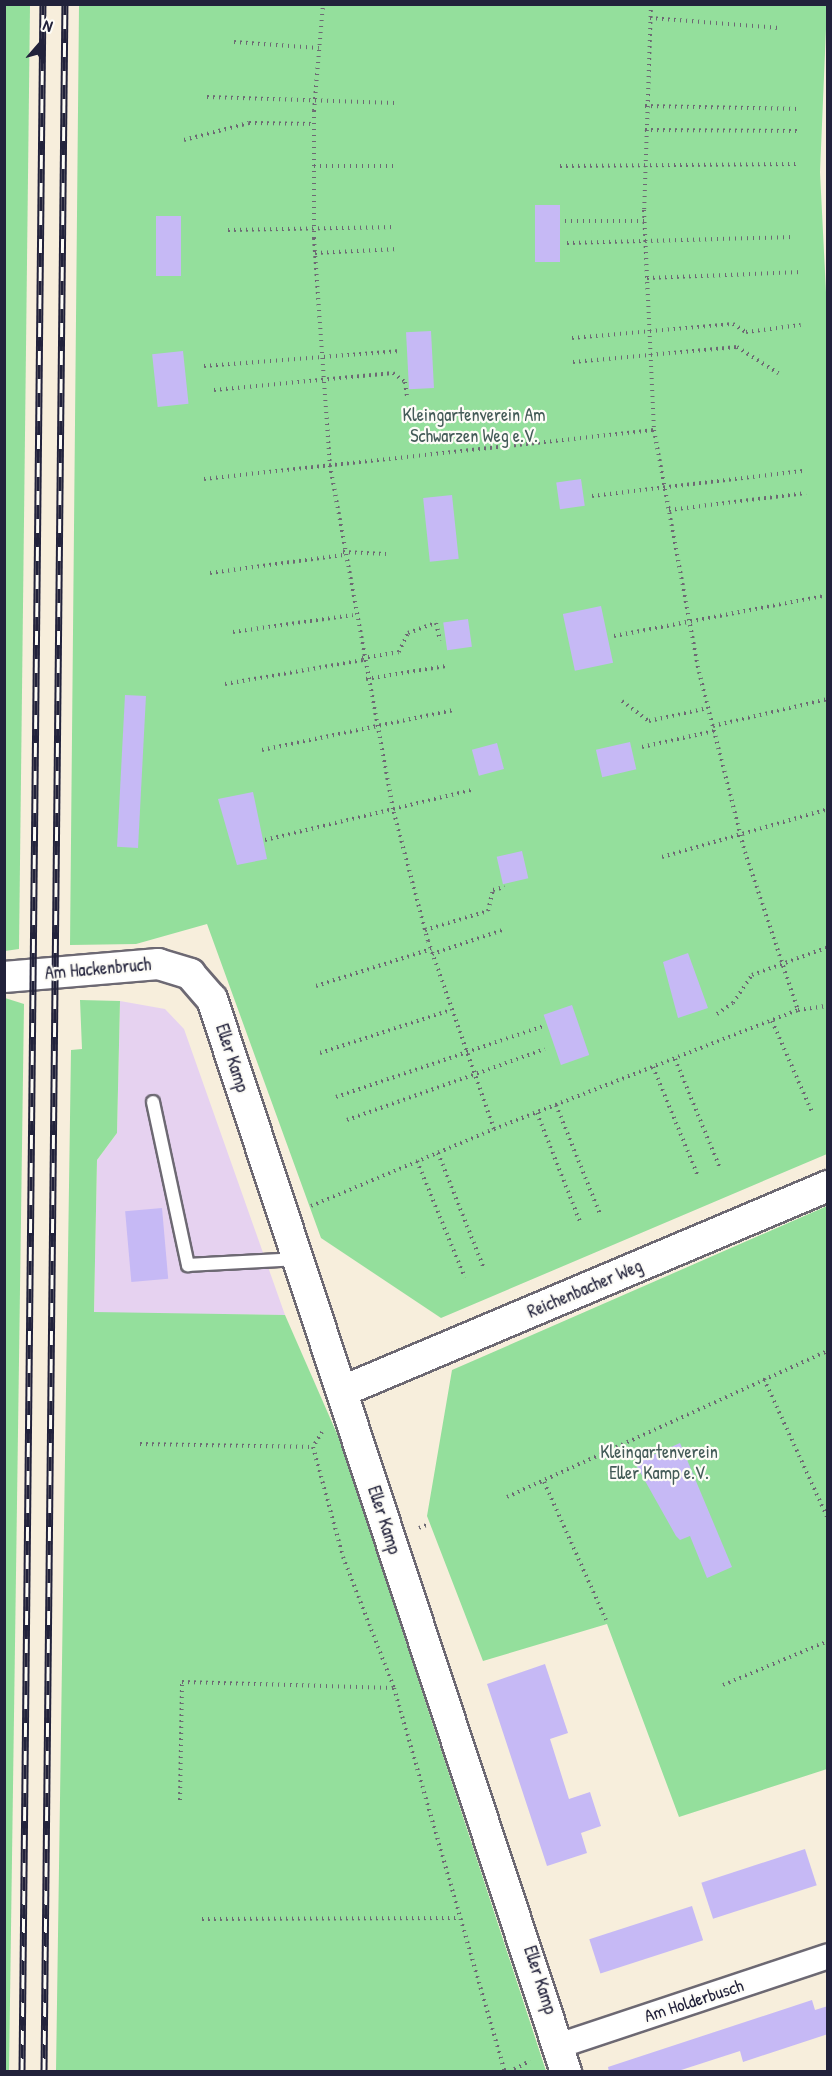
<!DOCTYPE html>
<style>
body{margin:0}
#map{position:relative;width:832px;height:2076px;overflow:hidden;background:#f7eedc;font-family:"Patrick Hand",sans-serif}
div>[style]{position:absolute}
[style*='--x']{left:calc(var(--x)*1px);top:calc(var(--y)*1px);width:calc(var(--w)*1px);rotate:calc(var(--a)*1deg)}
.built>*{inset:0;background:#e6d2f0}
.green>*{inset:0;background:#94df9c}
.building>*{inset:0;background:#c6b9f5;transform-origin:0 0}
.path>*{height:4px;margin-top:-2px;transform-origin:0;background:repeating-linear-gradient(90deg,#6d6973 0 1.5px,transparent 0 6px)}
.roads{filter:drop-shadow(2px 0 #6d6973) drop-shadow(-2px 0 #6d6973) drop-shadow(0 2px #6d6973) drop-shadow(0 -2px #6d6973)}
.service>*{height:12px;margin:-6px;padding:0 6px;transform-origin:6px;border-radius:6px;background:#fff}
.minor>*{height:24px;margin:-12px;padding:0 12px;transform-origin:12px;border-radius:12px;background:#fff}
.tertiary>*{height:30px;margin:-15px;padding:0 15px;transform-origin:15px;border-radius:15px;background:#fff}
.rail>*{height:7px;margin-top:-3.5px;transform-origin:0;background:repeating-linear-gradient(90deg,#fdfcf7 0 14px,#22223b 0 28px);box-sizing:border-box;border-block:2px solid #22223b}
span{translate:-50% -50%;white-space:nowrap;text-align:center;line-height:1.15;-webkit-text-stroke:4.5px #fdfcf7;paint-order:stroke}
.park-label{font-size:18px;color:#445b58}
.street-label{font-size:18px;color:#22223b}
.frame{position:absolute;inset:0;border:6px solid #22223b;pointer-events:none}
.north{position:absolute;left:12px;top:12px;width:60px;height:60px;-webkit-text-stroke:4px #fdfcf7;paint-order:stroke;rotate:20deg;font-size:16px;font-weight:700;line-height:24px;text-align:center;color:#22223b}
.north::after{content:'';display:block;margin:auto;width:21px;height:27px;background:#22223b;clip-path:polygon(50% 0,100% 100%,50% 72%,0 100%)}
</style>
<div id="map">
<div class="built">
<i style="clip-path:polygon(120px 1001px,165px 1009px,184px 1029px,285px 1315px,94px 1313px,97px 1160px,117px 1133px)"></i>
</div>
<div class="green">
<i style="clip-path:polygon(30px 5px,19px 949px,5px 951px,4px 5px)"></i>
<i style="clip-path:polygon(79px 5px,827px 5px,820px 172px,828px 332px,827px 1154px,441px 1318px,321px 1238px,207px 924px,136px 944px,70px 945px)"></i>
<i style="clip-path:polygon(5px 998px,24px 1004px,9px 2072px,4px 2071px)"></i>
<i style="clip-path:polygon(80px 1000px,120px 1001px,117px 1133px,97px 1160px,94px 1312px,285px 1315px,341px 1443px,546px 2071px,56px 2071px,71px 1050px,82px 1049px)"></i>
<i style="clip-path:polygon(827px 1206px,827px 1769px,679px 1817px,607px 1624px,483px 1661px,427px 1516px,452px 1370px)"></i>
</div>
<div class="building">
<i style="left:535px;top:205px;width:25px;height:57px"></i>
<i style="left:156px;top:216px;width:25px;height:60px"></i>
<i style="left:431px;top:331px;width:57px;height:25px;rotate:87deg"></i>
<i style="left:183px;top:351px;width:53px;height:31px;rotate:84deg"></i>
<i style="left:581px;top:479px;width:27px;height:25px;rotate:82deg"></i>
<i style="left:452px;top:495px;width:64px;height:29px;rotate:84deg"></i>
<i style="left:601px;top:606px;width:58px;height:39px;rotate:78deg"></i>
<i style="left:468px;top:619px;width:28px;height:25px;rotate:82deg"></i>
<i style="left:125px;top:695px;width:21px;height:152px;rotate:3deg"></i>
<i style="left:630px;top:742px;width:28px;height:35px;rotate:77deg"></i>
<i style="left:497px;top:743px;width:27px;height:26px;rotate:75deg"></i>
<i style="clip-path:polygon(253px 792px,267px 859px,237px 865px,218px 799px)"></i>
<i style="left:522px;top:851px;width:28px;height:26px;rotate:77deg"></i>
<i style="clip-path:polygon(688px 953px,708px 1008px,678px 1018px,663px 962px)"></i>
<i style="left:572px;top:1005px;width:53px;height:30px;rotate:71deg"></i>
<i style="left:162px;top:1208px;width:71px;height:37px;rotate:85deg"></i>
<i style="clip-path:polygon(680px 1443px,732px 1567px,707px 1578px,690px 1536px,680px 1540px,676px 1536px,635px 1463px)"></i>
<i style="clip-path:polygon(545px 1664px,568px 1733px,550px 1739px,569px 1799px,590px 1792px,601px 1826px,581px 1833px,587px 1853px,547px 1866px,487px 1684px)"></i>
<i style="left:805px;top:1849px;width:38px;height:109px;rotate:72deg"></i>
<i style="left:692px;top:1906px;width:36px;height:108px;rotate:72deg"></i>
<i style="clip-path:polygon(812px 2000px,815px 2010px,828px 2006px,828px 2034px,743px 2062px,740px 2051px,675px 2072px,609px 2072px,608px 2067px)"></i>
</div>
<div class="path">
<i style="--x:651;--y:4;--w:206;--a:91.9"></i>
<i style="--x:644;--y:210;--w:220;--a:87.4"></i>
<i style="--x:654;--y:430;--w:246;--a:79.5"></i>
<i style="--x:699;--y:672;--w:186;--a:75.7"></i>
<i style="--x:745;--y:852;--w:167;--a:71.5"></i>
<i style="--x:650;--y:18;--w:130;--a:4.4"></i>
<i style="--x:234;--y:42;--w:85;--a:4"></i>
<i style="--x:207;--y:97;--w:189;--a:1.8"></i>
<i style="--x:645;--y:106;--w:153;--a:1.1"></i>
<i style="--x:645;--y:130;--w:153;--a:0.4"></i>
<i style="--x:184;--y:140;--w:67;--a:-14.7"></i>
<i style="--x:249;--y:123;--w:65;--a:0.9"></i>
<i style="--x:314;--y:166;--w:84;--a:0"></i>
<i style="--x:560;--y:166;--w:236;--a:-0.5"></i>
<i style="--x:565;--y:221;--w:80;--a:0"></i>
<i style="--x:228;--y:230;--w:167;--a:-1"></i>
<i style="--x:567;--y:243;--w:225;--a:-1.5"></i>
<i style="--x:315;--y:253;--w:82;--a:-2.8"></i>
<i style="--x:647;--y:278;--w:155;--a:-2.2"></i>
<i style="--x:572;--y:338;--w:162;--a:-5"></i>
<i style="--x:733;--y:324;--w:15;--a:32"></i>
<i style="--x:746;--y:332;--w:55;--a:-7.3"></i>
<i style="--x:573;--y:362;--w:165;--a:-5.2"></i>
<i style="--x:737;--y:347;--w:49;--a:32.4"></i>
<i style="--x:204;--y:366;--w:197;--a:-4.4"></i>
<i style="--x:214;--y:390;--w:180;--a:-5.4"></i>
<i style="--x:393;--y:373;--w:15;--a:37"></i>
<i style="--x:405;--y:382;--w:14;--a:82"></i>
<i style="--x:204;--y:479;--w:453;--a:-6.2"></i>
<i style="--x:592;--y:496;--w:212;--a:-6.8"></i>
<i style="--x:669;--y:510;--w:138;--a:-7.1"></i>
<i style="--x:343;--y:552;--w:43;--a:2.7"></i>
<i style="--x:210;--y:573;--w:134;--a:-7.7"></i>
<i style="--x:233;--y:632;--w:121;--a:-8.1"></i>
<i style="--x:614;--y:636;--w:218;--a:-10.8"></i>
<i style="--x:362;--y:658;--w:37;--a:-9"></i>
<i style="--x:399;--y:652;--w:21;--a:-65"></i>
<i style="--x:408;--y:633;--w:30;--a:-20"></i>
<i style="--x:436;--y:623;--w:18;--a:77"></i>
<i style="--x:366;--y:679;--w:81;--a:-9.2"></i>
<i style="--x:225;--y:684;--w:140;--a:-9.9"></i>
<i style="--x:622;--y:701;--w:34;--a:37"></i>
<i style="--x:649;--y:721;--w:60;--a:-12.4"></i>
<i style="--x:713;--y:726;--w:118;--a:-13.2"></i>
<i style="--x:642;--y:747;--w:74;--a:-12.5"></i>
<i style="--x:262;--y:750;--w:196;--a:-11.8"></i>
<i style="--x:4;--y:837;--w:88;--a:90"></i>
<i style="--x:265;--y:840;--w:212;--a:-13.6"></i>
<i style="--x:662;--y:857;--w:173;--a:-16.1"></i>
<i style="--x:425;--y:930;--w:66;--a:-16.8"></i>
<i style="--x:488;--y:911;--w:22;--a:-77"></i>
<i style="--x:493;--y:890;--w:12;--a:-14"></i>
<i style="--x:432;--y:954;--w:75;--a:-18.7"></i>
<i style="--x:316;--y:986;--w:121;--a:-17.8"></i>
<i style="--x:717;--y:1014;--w:19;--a:-35"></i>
<i style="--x:733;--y:1003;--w:34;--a:-56"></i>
<i style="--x:752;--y:975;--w:81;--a:-20.2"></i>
<i style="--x:772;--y:1021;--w:99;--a:66.3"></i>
<i style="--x:320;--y:1053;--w:138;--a:-18.2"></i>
<i style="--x:675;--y:1059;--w:116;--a:67.6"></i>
<i style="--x:653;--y:1067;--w:116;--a:67.6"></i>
<i style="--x:336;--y:1097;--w:219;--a:-18.9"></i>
<i style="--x:556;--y:1105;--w:118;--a:68"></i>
<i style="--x:537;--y:1113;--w:119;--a:68.4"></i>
<i style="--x:347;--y:1120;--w:210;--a:-19.7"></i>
<i style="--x:494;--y:1129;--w:326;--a:-21.4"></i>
<i style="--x:798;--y:1010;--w:30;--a:-8"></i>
<i style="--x:438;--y:1153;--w:122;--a:68.3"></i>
<i style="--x:417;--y:1161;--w:126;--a:67.7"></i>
<i style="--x:311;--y:1206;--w:199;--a:-22.8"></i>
<i style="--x:494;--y:1129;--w:199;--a:-109.3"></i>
<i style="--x:428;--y:941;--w:137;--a:-104.9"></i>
<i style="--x:393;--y:809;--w:348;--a:-100.4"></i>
<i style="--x:330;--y:467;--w:230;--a:-94"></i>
<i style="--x:314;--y:238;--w:127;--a:-90"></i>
<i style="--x:314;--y:111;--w:107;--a:-85.2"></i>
<i style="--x:764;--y:1379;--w:154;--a:65.4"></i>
<i style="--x:322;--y:1432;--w:17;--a:121"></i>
<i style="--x:313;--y:1447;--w:114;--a:74.7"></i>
<i style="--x:343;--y:1557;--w:141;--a:68.7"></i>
<i style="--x:394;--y:1688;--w:400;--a:73.9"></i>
<i style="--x:140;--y:1444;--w:173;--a:1"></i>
<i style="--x:544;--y:1482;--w:151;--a:65.8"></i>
<i style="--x:507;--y:1497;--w:353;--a:-24.5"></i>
<i style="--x:419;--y:1528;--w:11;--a:-22"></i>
<i style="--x:723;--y:1685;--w:114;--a:-22.7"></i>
<i style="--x:180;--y:1800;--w:118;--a:-89"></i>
<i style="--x:182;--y:1682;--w:212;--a:1.6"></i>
<i style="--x:202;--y:1919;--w:258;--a:-0.2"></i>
<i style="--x:509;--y:2072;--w:24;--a:-28"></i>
</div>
<div class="roads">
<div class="service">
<i style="--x:153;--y:1102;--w:167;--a:77.9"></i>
<i style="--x:188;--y:1265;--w:110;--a:-3.1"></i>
</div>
<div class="minor">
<i style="--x:561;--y:2045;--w:281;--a:-18.4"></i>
</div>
<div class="tertiary">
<i style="--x:4;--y:977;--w:155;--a:-4.8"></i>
<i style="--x:158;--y:964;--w:34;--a:17"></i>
<i style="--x:190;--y:974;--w:33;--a:49"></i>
<i style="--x:212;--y:999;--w:1130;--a:71.74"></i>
<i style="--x:343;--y:1391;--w:527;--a:-22.91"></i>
</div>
</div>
<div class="rail">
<i style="--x:22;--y:2072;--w:2068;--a:-89.42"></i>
<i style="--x:44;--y:2072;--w:2068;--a:-89.42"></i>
</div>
<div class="park-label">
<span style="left:474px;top:426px">Kleingartenverein Am<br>Schwarzen Weg e.V.</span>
<span style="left:659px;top:1463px">Kleingartenverein<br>Eller Kamp e.V.</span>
</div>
<div class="street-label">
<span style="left:98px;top:969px;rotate:-5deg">Am Hackenbruch</span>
<span style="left:232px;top:1058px;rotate:72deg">Eller Kamp</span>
<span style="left:585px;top:1289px;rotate:-23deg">Reichenbacher Weg</span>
<span style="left:384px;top:1520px;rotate:72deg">Eller Kamp</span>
<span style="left:540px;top:1980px;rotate:72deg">Eller Kamp</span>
<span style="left:694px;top:2001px;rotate:-18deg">Am Holderbusch</span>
</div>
<div class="frame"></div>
<div class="north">N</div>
</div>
